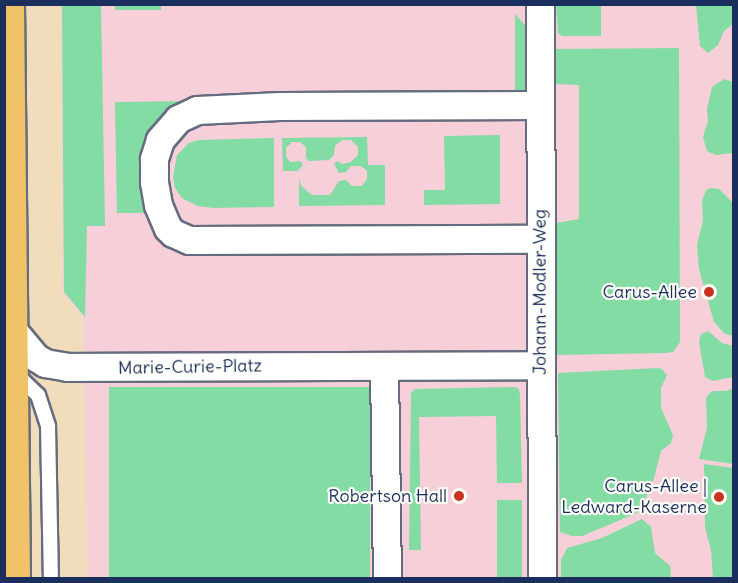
<!DOCTYPE html>
<style>
body{margin:0}
#map{position:relative;width:738px;height:583px;overflow:hidden;background:#f1ddbc;font-family:Delius,sans-serif}
div>[style]{position:absolute}
[style*='--x']{left:calc(var(--x)*1px);top:calc(var(--y)*1px);width:calc(var(--w)*1px);rotate:calc(var(--a)*1deg)}
.built>*{inset:0;background:#f6cfd9}
.green>*{inset:0;background:#82dca3;transform-origin:0 0}
.roads{filter:drop-shadow(2px 0 #666c7f) drop-shadow(-2px 0 #666c7f) drop-shadow(0 2px #666c7f) drop-shadow(0 -2px #666c7f)}
.lane>*{height:14px;margin:-7px;padding:0 7px;transform-origin:7px;border-radius:7px;background:#fff}
.street>*{height:27px;margin:-13.5px;padding:0 13.5px;transform-origin:13.5px;border-radius:13.5px;background:#fff}
.primary>*{height:33px;margin:-16.5px;padding:0 16.5px;transform-origin:16.5px;border-radius:16.5px;background:#f0c369}
.dots>*{width:16px;height:16px;translate:-50% -50%;box-sizing:border-box;border:3px solid #fdfcf7;border-radius:50%}
span{translate:-50% -50%;white-space:nowrap;text-align:center;line-height:1.15;-webkit-text-stroke:4.5px #fdfcf7;paint-order:stroke}
.street-label{font-size:18px;color:#1b2f5e}
.poi-label{font-size:18px;color:#1b2f5e}
.right{translate:-100% -50%;text-align:right}
.frame{position:absolute;inset:0;border:6px solid #1b2f5e;pointer-events:none}
</style>
<div id="map">
<div class="built">
<i style="clip-path:polygon(61px 5px,733px 5px,733px 578px,88px 578px,83px 317px,63px 294px)"></i>
</div>
<div class="green">
<i style="clip-path:polygon(62px 5px,101px 5px,105px 226px,87px 226px,85px 317px,64px 292px)"></i>
<i style="left:115px;top:5px;width:46px;height:5px"></i>
<i style="clip-path:polygon(556px 5px,601px 5px,601px 36px,562px 36px,558px 33px)"></i>
<i style="clip-path:polygon(696px 5px,733px 5px,733px 24px,724px 31px,718px 45px,708px 53px,700px 46px)"></i>
<i style="clip-path:polygon(515px 14px,525px 25px,529px 35px,529px 88px,515px 96px)"></i>
<i style="clip-path:polygon(679px 48px,680px 342px,673px 352px,665px 353px,557px 355px,556px 223px,579px 219px,579px 85px,555px 84px,554px 49px)"></i>
<i style="clip-path:polygon(724px 79px,733px 82px,733px 153px,716px 155px,707px 151px,703px 137px,708px 121px,707px 109px,712px 87px)"></i>
<i style="clip-path:polygon(196px 101px,174px 116px,157px 213px,117px 213px,115px 102px)"></i>
<i style="clip-path:polygon(500px 135px,500px 204px,424px 205px,424px 190px,445px 190px,444px 136px)"></i>
<i style="clip-path:polygon(367px 137px,368px 165px,385px 165px,385px 205px,299px 206px,299px 178px,301px 186px,312px 195px,330px 195px,339px 181px,346px 180px,352px 186px,362px 186px,367px 179px,367px 171px,361px 166px,351px 166px,346px 172px,339px 173px,334px 164px,337px 161px,342px 164px,351px 162px,358px 155px,358px 147px,351px 140px,342px 140px,335px 146px,334px 155px,329px 160px,309px 161px,306px 158px,306px 147px,300px 142px,292px 142px,286px 148px,286px 156px,290px 162px,300px 161px,303px 165px,298px 171px,283px 171px,282px 138px)"></i>
<i style="clip-path:polygon(274px 138px,274px 207px,213px 208px,198px 206px,182px 198px,175px 188px,173px 177px,177px 155px,189px 143px,198px 140px)"></i>
<i style="clip-path:polygon(711px 188px,719px 189px,733px 203px,733px 336px,725px 334px,714px 322px,699px 269px,697px 245px,703px 220px,702px 201px,706px 190px)"></i>
<i style="clip-path:polygon(708px 331px,722px 343px,733px 346px,733px 377px,713px 381px,705px 377px,699px 342px,701px 334px)"></i>
<i style="clip-path:polygon(658px 368px,662px 369px,667px 375px,661px 388px,661px 408px,673px 435px,671px 443px,661px 451px,653px 482px,642px 507px,637px 513px,582px 536px,572px 536px,560px 532px,558px 373px)"></i>
<i style="left:109px;top:387px;width:261px;height:191px"></i>
<i style="clip-path:polygon(515px 387px,519px 389px,520px 396px,522px 483px,497px 483px,496px 416px,419px 417px,421px 550px,409px 550px,411px 393px,415px 389px)"></i>
<i style="clip-path:polygon(733px 388px,733px 464px,699px 459px,707px 428px,706px 398px,712px 391px,726px 391px)"></i>
<i style="clip-path:polygon(704px 464px,733px 468px,733px 578px,713px 578px,711px 550px,705px 527px)"></i>
<i style="left:497px;top:500px;width:25px;height:78px"></i>
<i style="clip-path:polygon(642px 519px,651px 527px,655px 553px,670px 566px,671px 578px,561px 578px,561px 560px,567px 548px,602px 538px)"></i>
</div>
<div class="roads">
<div class="lane">
<i style="--x:15;--y:373;--w:32;--a:44"></i>
<i style="--x:38;--y:395;--w:33;--a:72"></i>
<i style="--x:48;--y:426;--w:152;--a:88.9"></i>
</div>
<div class="street">
<i style="--x:540;--y:4;--w:574;--a:89.8"></i>
<i style="--x:540;--y:105;--w:261;--a:179.8"></i>
<i style="--x:279;--y:106;--w:82;--a:177.2"></i>
<i style="--x:197;--y:110;--w:21;--a:155"></i>
<i style="--x:178;--y:119;--w:28;--a:131"></i>
<i style="--x:160;--y:140;--w:20;--a:108"></i>
<i style="--x:154;--y:159;--w:23;--a:90"></i>
<i style="--x:154;--y:182;--w:23;--a:80"></i>
<i style="--x:158;--y:205;--w:25;--a:67"></i>
<i style="--x:168;--y:228;--w:7;--a:45"></i>
<i style="--x:173;--y:233;--w:17;--a:24"></i>
<i style="--x:189;--y:240;--w:351;--a:-0.2"></i>
<i style="--x:11;--y:328;--w:38;--a:50"></i>
<i style="--x:35;--y:357;--w:12;--a:31"></i>
<i style="--x:45;--y:363;--w:22;--a:10"></i>
<i style="--x:67;--y:367;--w:472;--a:-0.2"></i>
<i style="--x:384;--y:366;--w:212;--a:89.2"></i>
</div>
<div class="primary">
<i style="--x:7;--y:4;--w:574;--a:89.4"></i>
</div>
</div>
<div class="dots">
<i style="left:709px;top:292px;background:#c8321e"></i>
<i style="left:459px;top:496px;background:#c8321e"></i>
<i style="left:719px;top:497px;background:#c8321e"></i>
</div>
<div class="street-label">
<span style="left:540px;top:292px;rotate:-90deg">Johann-Modler-Weg</span>
<span style="left:190px;top:367px;rotate:-1deg">Marie-Curie-Platz</span>
</div>
<div class="poi-label">
<span class="right" style="left:697px;top:292px">Carus-Allee</span>
<span class="right" style="left:707px;top:497px">Carus-Allee |<br>Ledward-Kaserne</span>
<span class="right" style="left:447px;top:496px">Robertson Hall</span>
</div>
<div class="frame"></div>
</div>
